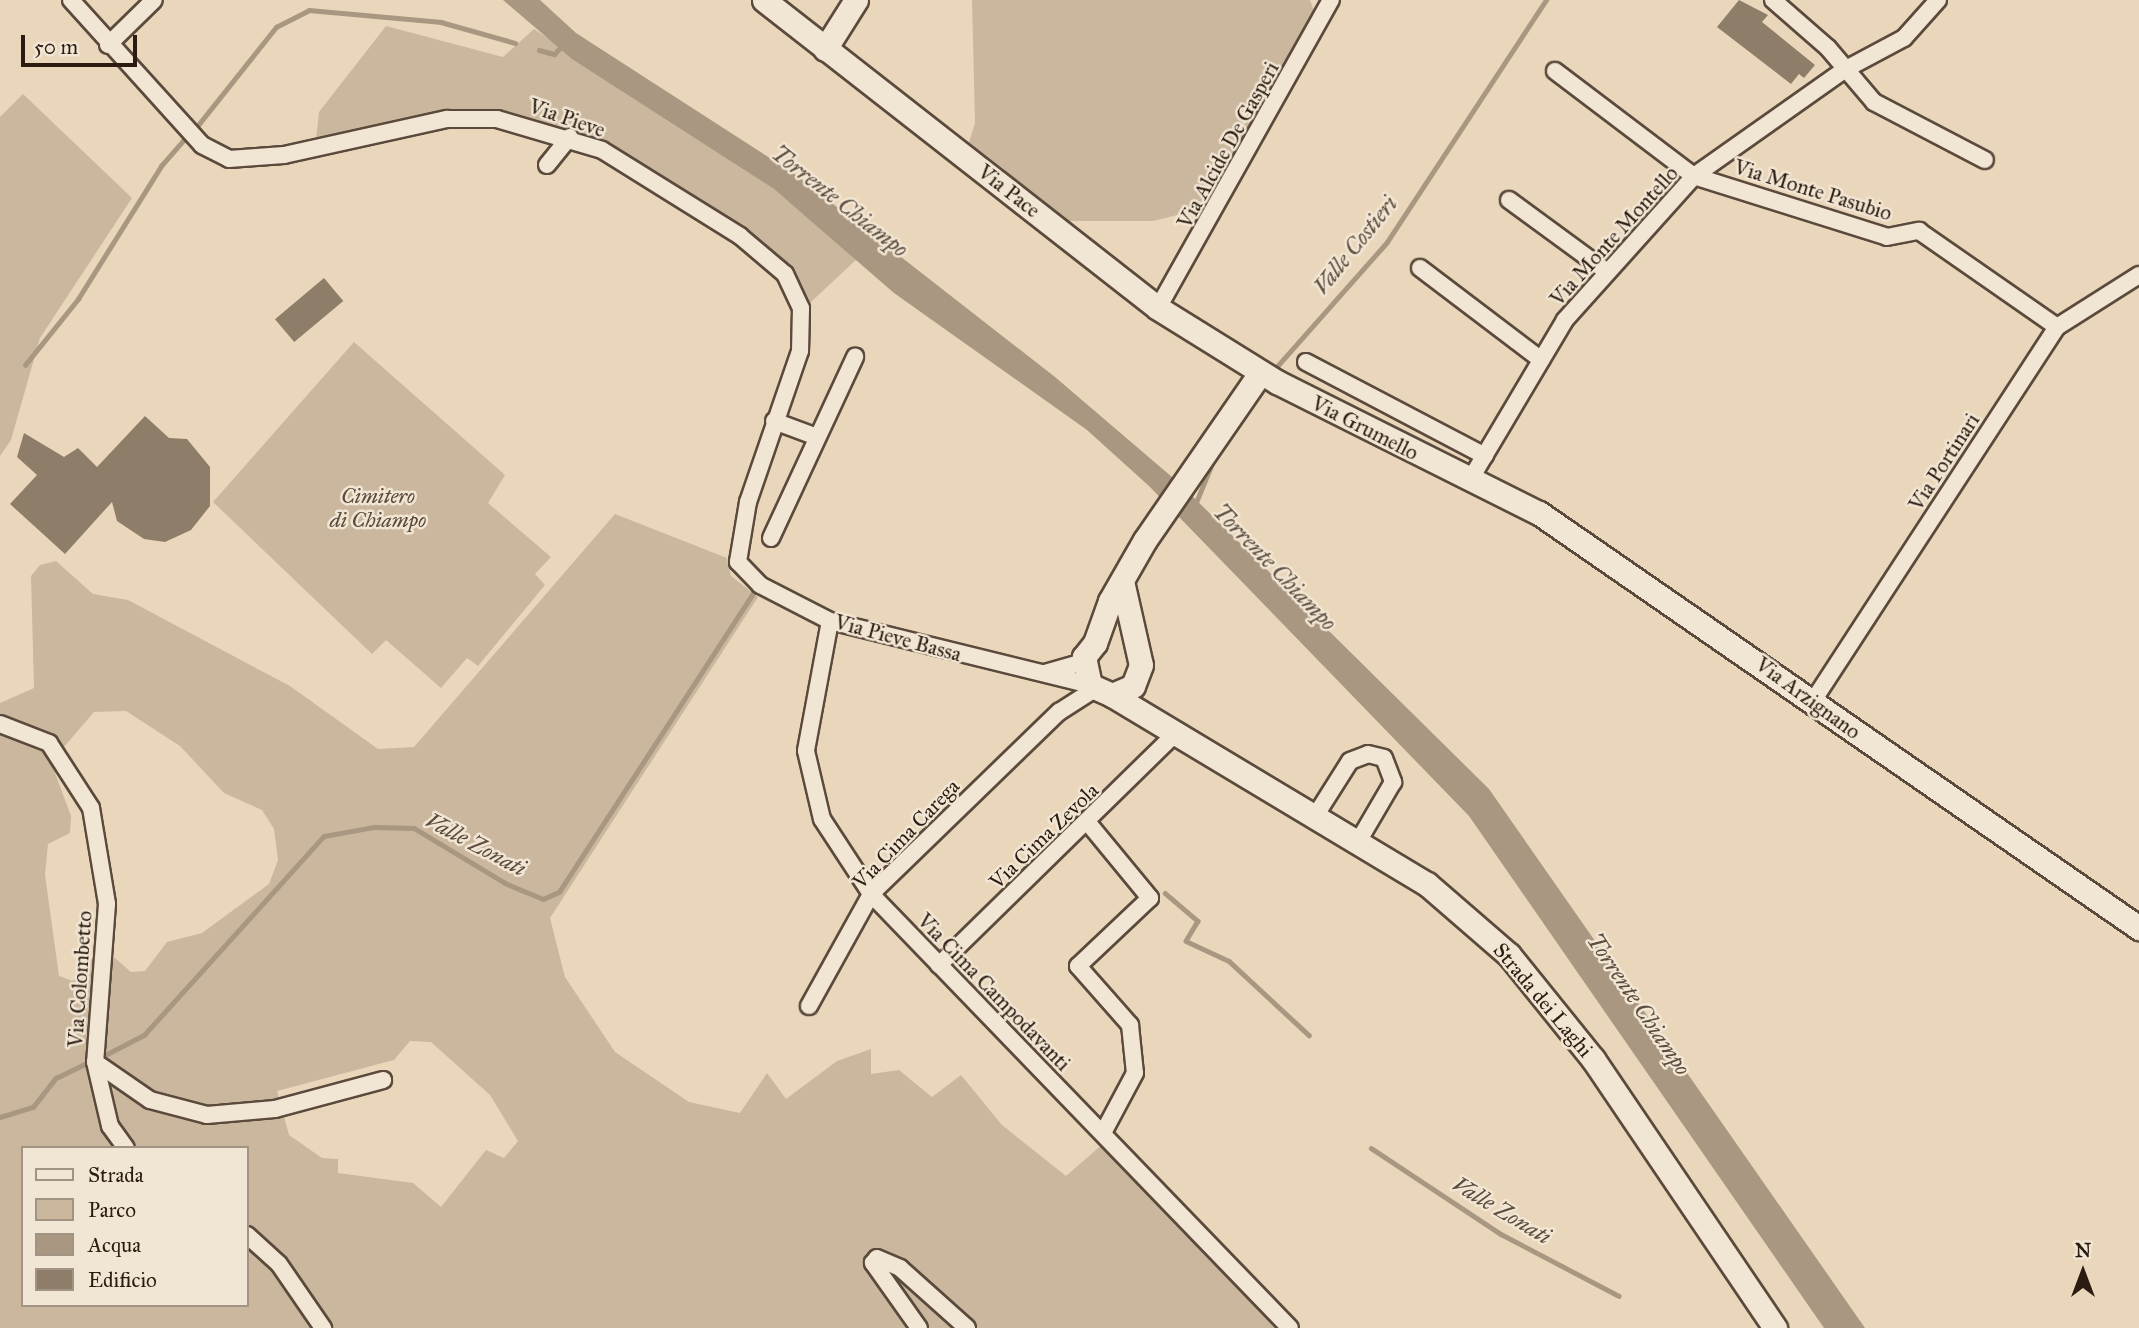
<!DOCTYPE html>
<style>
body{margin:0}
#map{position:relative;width:2139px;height:1328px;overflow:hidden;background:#ead7bb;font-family:"IM FELL Great Primer",serif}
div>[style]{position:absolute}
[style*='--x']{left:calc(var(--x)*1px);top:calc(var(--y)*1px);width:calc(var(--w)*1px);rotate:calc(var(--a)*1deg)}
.green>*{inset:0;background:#cab79e}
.water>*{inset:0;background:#a99781}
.stream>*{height:4.5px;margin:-2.25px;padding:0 2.25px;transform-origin:2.25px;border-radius:2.25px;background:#a99781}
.building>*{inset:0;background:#8e7d69;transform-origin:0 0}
.roads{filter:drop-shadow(2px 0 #5b4a3c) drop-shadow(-2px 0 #5b4a3c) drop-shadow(0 2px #5b4a3c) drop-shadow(0 -2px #5b4a3c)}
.street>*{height:16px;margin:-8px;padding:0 8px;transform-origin:8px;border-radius:8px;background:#f1e5d3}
.secondary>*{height:23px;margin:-11.5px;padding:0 11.5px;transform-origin:11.5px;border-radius:11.5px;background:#f1e5d3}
span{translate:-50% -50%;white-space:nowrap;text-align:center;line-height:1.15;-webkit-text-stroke:5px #f1e5d3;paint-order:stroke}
.street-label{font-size:21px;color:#2b1b11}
.park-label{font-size:21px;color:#5b4a3b;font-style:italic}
.water-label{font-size:23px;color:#5d4d3e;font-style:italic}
.legend{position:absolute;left:21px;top:1146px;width:228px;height:161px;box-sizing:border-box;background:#f1e5d3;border:2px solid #a29485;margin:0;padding:9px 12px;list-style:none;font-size:21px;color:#2b1b11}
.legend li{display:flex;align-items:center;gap:14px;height:35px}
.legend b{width:35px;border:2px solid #a29485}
.north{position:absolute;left:2048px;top:1237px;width:70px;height:70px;-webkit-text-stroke:5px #f1e5d3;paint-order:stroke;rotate:0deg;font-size:19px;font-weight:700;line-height:28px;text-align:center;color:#2b1b11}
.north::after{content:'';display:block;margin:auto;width:24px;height:32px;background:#2b1b11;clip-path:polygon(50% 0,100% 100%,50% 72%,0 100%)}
.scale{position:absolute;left:21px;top:35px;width:116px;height:32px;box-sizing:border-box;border:4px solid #2b1b11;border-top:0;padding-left:9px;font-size:21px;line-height:24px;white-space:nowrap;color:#2b1b11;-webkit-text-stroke:5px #f1e5d3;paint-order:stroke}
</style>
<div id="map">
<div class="green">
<i style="clip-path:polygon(972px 0,1310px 0,1316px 16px,1226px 203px,1153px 221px,1058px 221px,967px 149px,975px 123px)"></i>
<i style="clip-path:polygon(386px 26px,503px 57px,534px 29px,774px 189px,857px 259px,797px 315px,769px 258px,621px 163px,511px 117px,421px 124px,315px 149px,319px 112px)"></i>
<i style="clip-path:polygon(23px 94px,132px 198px,40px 338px,11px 440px,0 456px,0 117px)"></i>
<i style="clip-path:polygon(354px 342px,505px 475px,488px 503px,551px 557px,535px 574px,545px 585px,478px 666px,467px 658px,441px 688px,386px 640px,372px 654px,213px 502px)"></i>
<i style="clip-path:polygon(evenodd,615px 514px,727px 558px,731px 576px,758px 597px,550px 918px,565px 977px,615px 1052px,689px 1102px,740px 1113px,767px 1073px,786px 1099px,837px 1061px,871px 1049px,871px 1074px,899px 1070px,932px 1097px,961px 1075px,1002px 1125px,1066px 1176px,1104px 1143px,1286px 1328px,0 1328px,0 703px,34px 688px,31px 576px,40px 565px,56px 561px,93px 594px,128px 600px,290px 686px,378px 749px,414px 747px,615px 514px,126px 711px,180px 746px,224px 793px,262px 810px,274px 829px,278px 860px,269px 884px,202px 933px,167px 942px,145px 971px,131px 972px,107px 951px,96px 954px,73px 981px,59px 976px,45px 875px,48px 844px,70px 833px,71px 816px,51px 762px,94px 712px,126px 711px,615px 514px,410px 1041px,431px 1042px,490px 1095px,518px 1141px,504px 1158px,486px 1150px,441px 1207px,413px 1183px,338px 1173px,338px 1159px,322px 1158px,289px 1135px,277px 1091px,394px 1060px,410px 1041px,615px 514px,23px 1148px,247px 1148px,247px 1305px,23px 1305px,23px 1148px)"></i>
</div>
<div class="water">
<i style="clip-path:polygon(503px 0,540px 0,576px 33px,796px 175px,1055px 377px,1179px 483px,1489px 789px,1865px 1328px,1824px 1328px,1469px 816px,1149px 486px,1087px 430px,894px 293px,774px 189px,572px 59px)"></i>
</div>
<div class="stream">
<i style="--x:539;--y:50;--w:16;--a:15"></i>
<i style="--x:554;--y:54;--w:11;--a:-45"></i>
<i style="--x:195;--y:129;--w:130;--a:-51.5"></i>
<i style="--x:276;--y:27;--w:37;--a:-27"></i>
<i style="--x:309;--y:10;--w:133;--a:5.2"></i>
<i style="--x:441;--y:22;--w:77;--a:15.8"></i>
<i style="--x:25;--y:365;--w:85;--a:-51.2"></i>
<i style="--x:78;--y:299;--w:157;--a:-58"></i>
<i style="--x:161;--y:166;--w:41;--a:-48.9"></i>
<i style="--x:1273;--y:371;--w:172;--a:-48.5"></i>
<i style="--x:1387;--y:242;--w:290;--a:-56.7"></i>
<i style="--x:1195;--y:505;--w:48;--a:-67.8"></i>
<i style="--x:1165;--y:893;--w:43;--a:40.3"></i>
<i style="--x:1198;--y:921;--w:23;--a:121"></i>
<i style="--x:1186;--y:941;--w:47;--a:24.9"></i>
<i style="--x:1229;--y:961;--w:109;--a:42.8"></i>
<i style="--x:107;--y:1054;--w:42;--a:-27.2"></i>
<i style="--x:144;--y:1035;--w:268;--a:-47.9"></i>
<i style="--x:324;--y:836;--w:51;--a:-10.2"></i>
<i style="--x:374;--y:827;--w:40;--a:1.4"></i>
<i style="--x:414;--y:828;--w:106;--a:31.1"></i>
<i style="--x:505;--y:883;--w:41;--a:22.8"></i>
<i style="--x:543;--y:899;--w:17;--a:-24"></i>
<i style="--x:559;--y:892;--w:360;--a:-57"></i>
<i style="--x:0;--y:1117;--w:34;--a:-17"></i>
<i style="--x:33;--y:1107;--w:37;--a:-52"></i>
<i style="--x:56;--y:1078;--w:39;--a:-26"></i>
<i style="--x:1371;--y:1148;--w:156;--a:33.5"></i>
<i style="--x:1501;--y:1234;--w:133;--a:27.7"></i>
</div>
<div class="building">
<i style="clip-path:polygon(1739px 0,1768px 15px,1762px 22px,1815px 65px,1804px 78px,1799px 74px,1791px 84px,1717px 27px)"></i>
<i style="left:324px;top:278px;width:30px;height:64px;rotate:50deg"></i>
<i style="clip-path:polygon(145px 416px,169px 438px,187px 439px,210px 467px,210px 506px,191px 530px,165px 542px,144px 539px,117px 521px,112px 502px,65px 554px,10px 504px,37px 475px,17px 457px,24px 433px,64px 457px,78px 448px,97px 467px)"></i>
</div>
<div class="roads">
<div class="street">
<i style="--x:71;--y:0;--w:195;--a:47.9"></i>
<i style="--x:202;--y:145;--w:30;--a:27"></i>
<i style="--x:229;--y:159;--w:55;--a:-4.2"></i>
<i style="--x:284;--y:155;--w:167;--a:-12.5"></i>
<i style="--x:447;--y:119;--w:50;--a:0"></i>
<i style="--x:497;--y:119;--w:109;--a:16.4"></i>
<i style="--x:602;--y:150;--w:163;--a:31.9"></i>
<i style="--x:740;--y:236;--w:59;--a:40.2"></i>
<i style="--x:785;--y:274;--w:38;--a:65"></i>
<i style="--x:801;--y:308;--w:43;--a:91.3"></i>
<i style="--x:800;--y:351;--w:160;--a:109"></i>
<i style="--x:748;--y:502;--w:61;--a:99.5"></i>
<i style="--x:738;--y:562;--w:32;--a:46"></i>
<i style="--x:760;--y:585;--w:79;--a:27.2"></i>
<i style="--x:830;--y:621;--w:268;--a:13.8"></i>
<i style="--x:1773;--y:0;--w:73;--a:41.1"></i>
<i style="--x:1828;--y:48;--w:71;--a:49.6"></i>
<i style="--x:1874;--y:102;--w:125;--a:27.6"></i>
<i style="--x:108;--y:45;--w:64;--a:-44.4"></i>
<i style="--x:1555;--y:71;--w:174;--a:37.1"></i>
<i style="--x:1694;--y:176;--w:202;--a:17.5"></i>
<i style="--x:1887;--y:237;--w:33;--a:-11"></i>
<i style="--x:1919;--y:231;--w:168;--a:34.8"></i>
<i style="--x:547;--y:165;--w:36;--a:-51"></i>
<i style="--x:1509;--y:200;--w:120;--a:36.2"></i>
<i style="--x:1420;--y:268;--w:152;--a:37.2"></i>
<i style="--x:1158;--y:308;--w:353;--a:-60.7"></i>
<i style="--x:1306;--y:362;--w:202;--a:27.7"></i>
<i style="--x:774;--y:421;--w:46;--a:20.4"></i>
<i style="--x:1470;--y:480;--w:186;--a:-59.3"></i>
<i style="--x:1565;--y:320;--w:193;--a:-48.1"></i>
<i style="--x:1694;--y:176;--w:184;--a:-35.2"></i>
<i style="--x:1844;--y:70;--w:68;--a:-28.1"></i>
<i style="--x:1904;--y:38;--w:51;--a:-48.2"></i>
<i style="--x:771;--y:538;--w:200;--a:-65.1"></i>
<i style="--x:830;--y:621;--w:132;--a:100.5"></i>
<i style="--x:806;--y:751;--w:70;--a:76.8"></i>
<i style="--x:822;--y:819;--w:90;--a:56.8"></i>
<i style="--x:871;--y:894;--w:603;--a:46.01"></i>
<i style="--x:1045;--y:673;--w:40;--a:-16"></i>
<i style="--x:1813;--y:701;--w:447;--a:-56.9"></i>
<i style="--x:2057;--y:327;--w:97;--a:-32.4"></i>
<i style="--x:0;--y:724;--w:53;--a:21.2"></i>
<i style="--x:49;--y:743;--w:77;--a:57.1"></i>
<i style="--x:91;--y:808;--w:97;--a:80.5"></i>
<i style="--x:107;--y:904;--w:158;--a:94.3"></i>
<i style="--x:95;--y:1062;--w:66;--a:76.8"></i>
<i style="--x:110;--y:1126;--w:27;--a:54"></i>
<i style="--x:1314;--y:818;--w:67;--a:-57.7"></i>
<i style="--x:1350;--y:761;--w:19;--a:-21"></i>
<i style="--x:1368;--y:754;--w:16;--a:14"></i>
<i style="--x:1384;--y:758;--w:26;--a:69"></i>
<i style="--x:1393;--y:782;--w:69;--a:120.3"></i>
<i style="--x:1089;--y:824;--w:96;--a:50.5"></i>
<i style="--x:1150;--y:898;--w:99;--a:136.6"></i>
<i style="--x:1078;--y:966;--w:79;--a:48.6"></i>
<i style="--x:1130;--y:1025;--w:48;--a:84.1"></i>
<i style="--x:1135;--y:1073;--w:68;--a:118.1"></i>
<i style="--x:939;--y:965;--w:332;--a:-44.4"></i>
<i style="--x:809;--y:1006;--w:128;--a:-61"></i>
<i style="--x:871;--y:894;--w:262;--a:-44.1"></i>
<i style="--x:1059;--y:712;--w:43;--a:-32.6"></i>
<i style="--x:95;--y:1062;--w:67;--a:34.6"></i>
<i style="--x:150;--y:1100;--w:59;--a:14.7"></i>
<i style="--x:207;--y:1115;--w:68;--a:-5"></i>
<i style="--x:275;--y:1109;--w:112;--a:-15"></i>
<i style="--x:247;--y:1235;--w:43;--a:42.2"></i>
<i style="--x:279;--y:1264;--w:78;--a:55.5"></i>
<i style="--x:919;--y:1328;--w:80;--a:-125.3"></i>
<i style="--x:873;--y:1263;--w:6;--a:-51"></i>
<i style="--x:877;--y:1258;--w:25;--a:23"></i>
<i style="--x:900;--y:1268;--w:90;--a:41.8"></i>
</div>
<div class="secondary">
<i style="--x:764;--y:0;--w:500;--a:38.02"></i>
<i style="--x:1158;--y:308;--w:140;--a:31.9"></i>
<i style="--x:1277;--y:382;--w:293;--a:26.6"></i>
<i style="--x:1539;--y:513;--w:730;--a:34.67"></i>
<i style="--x:825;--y:49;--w:58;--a:-57.7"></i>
<i style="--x:1122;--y:581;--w:86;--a:77.3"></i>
<i style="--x:1141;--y:665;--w:22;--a:111"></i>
<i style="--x:1133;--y:686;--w:23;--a:157"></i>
<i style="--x:1112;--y:695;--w:24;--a:-156"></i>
<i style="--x:1090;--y:685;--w:29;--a:-102"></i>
<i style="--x:1084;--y:657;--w:18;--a:-52"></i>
<i style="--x:1095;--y:643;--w:45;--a:-70.3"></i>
<i style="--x:1110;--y:601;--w:70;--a:-60.2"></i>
<i style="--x:1145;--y:540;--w:203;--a:-55.4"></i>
<i style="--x:1112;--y:695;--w:367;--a:31"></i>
<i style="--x:1427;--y:884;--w:108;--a:40.9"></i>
<i style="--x:1509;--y:955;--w:134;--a:51.1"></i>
<i style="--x:1593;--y:1059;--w:325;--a:55.9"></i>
</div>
</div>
<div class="street-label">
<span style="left:567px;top:118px;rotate:19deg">Via Pieve</span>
<span style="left:1228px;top:145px;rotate:-61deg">Via Alcide De Gasperi</span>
<span style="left:1813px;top:190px;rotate:17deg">Via Monte Pasubio</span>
<span style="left:1009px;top:191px;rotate:38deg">Via Pace</span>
<span style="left:1614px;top:236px;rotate:-48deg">Via Monte Montello</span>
<span style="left:1365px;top:428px;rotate:27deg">Via Grumello</span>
<span style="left:1944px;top:462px;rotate:-57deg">Via Portinari</span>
<span style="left:898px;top:638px;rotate:15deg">Via Pieve Bassa</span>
<span style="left:1808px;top:698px;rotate:36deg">Via Arzignano</span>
<span style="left:906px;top:834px;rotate:-46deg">Via Cima Carega</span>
<span style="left:1044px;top:836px;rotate:-44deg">Via Cima Zevola</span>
<span style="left:80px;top:979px;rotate:-86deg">Via Colombetto</span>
<span style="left:994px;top:992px;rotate:46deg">Via Cima Campodavanti</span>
<span style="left:1543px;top:1000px;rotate:50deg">Strada dei Laghi</span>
</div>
<div class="park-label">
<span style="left:378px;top:508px">Cimitero<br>di Chiampo</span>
</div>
<div class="water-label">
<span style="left:840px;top:201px;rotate:38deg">Torrente Chiampo</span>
<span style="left:1355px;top:245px;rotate:-51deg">Valle Costieri</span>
<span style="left:1275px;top:567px;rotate:46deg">Torrente Chiampo</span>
<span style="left:476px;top:844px;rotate:28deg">Valle Zonati</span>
<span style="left:1639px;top:1004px;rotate:56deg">Torrente Chiampo</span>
<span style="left:1502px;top:1210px;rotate:31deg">Valle Zonati</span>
</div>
<ul class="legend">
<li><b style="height:9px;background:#f1e5d3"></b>Strada</li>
<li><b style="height:19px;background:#cab79e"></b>Parco</li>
<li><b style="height:19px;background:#a99781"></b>Acqua</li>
<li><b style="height:19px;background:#8e7d69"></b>Edificio</li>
</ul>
<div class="north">N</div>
<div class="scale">50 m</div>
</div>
